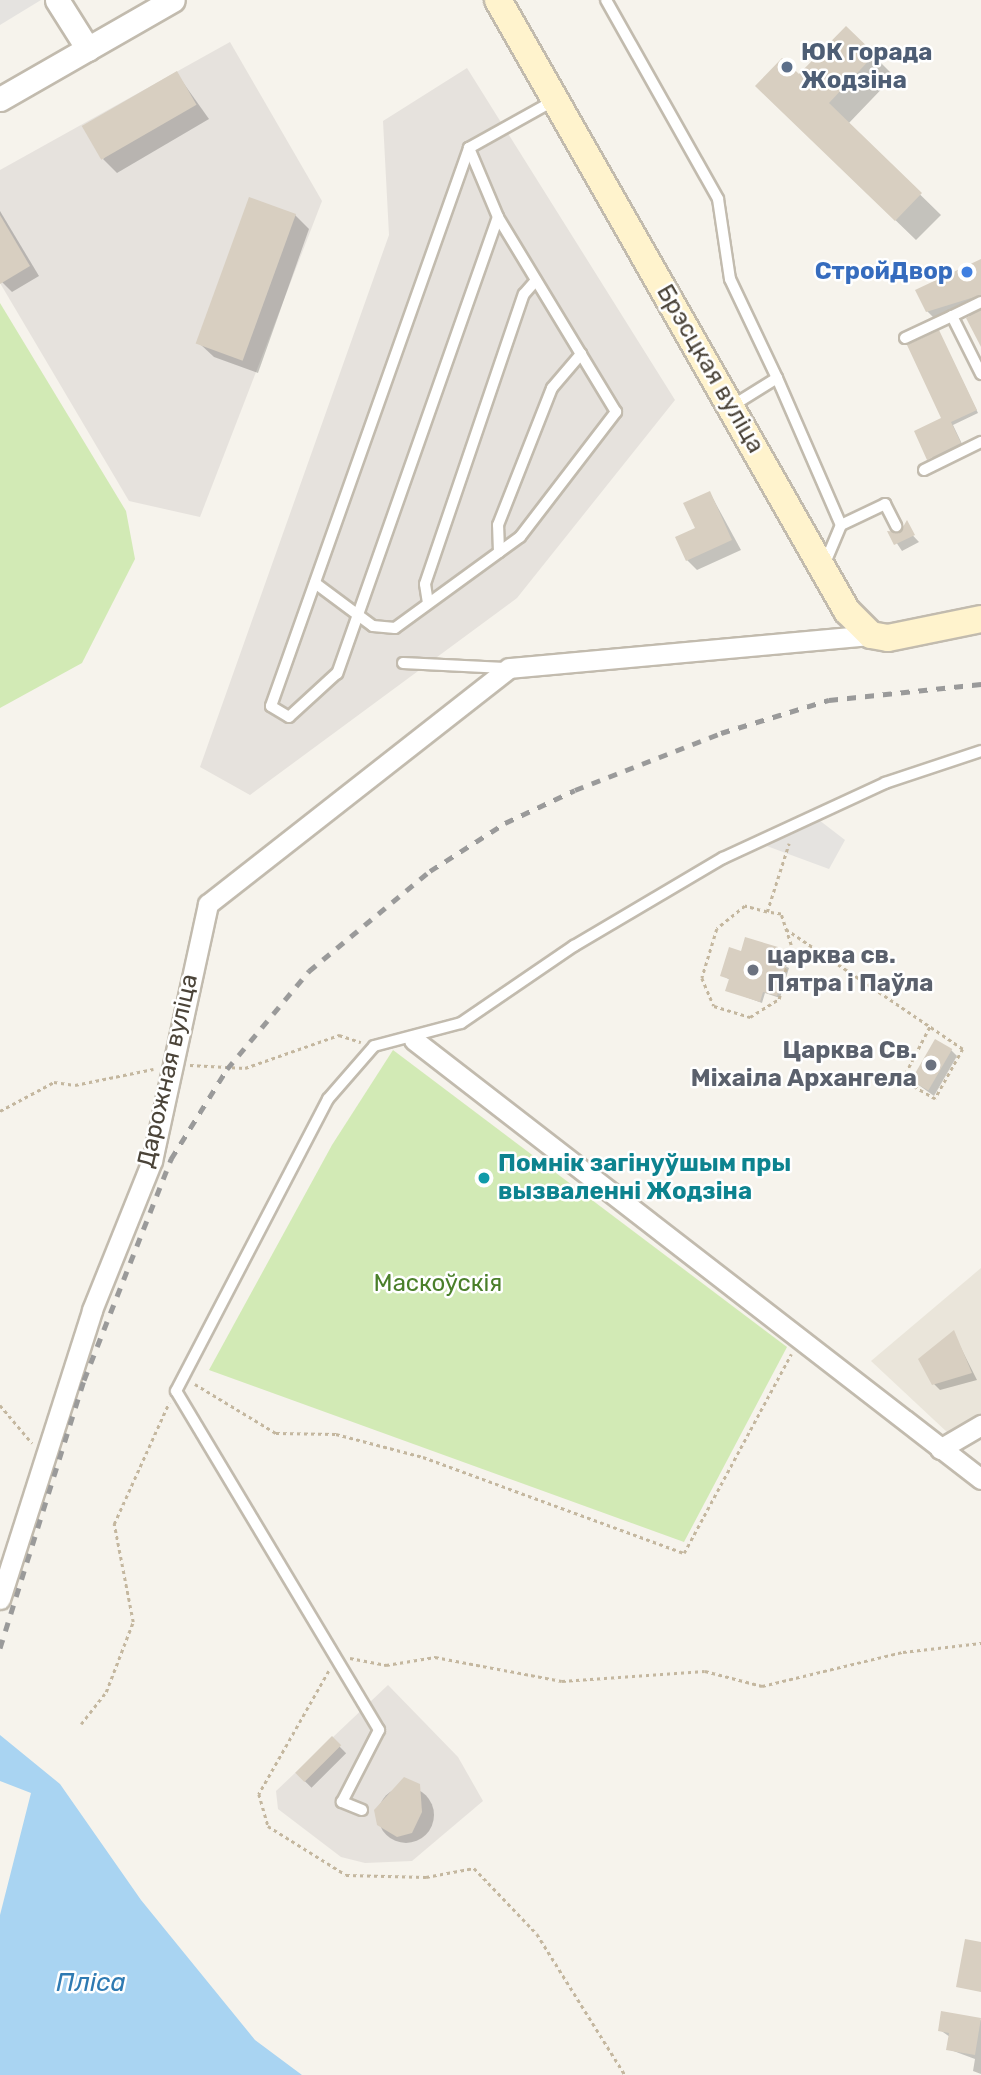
<!DOCTYPE html>
<meta charset="utf-8">
<style>
body{margin:0}
#map{position:relative;width:981px;height:2075px;overflow:hidden;background:#f6f3ec;font-family:Rubik,sans-serif}
div>[style]{position:absolute}
[style*='--x']{left:calc(var(--x)*1px);top:calc(var(--y)*1px);width:calc(var(--w)*1px);rotate:calc(var(--a)*1deg)}
.residential>*{inset:0;background:#eae5da}
.industrial>*{inset:0;background:#e6e2dd}
.green>*{inset:0;background:#d2eab5}
.parking>*{inset:0;background:#e5e3e0}
.water>*{inset:0;background:#a9d4f2}
.shadow>*{inset:0;background:#0003;transform-origin:0 0}
.round{border-radius:50%}
.building>*{inset:0;background:#d8cfc1;transform-origin:0 0}
.path>*{height:2.5px;margin-top:-1.25px;transform-origin:0;background:repeating-linear-gradient(90deg,#c4b79f 0 3.5px,transparent 0 7px)}
.roads{filter:drop-shadow(2px 0 #c2bbae) drop-shadow(-2px 0 #c2bbae) drop-shadow(0 2px #c2bbae) drop-shadow(0 -2px #c2bbae)}
.service>*{height:10px;margin:-5px;padding:0 5px;transform-origin:5px;border-radius:5px;background:#fff}
.minor>*{height:19px;margin:-9.5px;padding:0 9.5px;transform-origin:9.5px;border-radius:9.5px;background:#fff}
.tertiary>*{height:23px;margin:-11.5px;padding:0 11.5px;transform-origin:11.5px;border-radius:11.5px;background:#fff}
.secondary>*{height:26px;margin:-13px;padding:0 13px;transform-origin:13px;border-radius:13px;background:#fff3cd}
.rail>*{height:5px;margin-top:-2.5px;transform-origin:0;background:repeating-linear-gradient(90deg,#9a9a9a 0 9px,transparent 0 18px)}
.dots>*{width:19px;height:19px;translate:-50% -50%;box-sizing:border-box;border:4px solid #fff;border-radius:50%}
span{translate:-50% -50%;white-space:nowrap;text-align:center;line-height:1.15;-webkit-text-stroke:5px #fff;paint-order:stroke}
.service-label{font-size:24px;color:#4e5e75;font-weight:700}
.left{translate:0 -50%;text-align:left}
.shop-label{font-size:24px;color:#366cbe;font-weight:700}
.right{translate:-100% -50%;text-align:right}
.street-label{font-size:24px;color:#4b4439}
.worship-label{font-size:24px;color:#5b616d;font-weight:700}
.culture-label{font-size:24px;color:#0d838f;font-weight:700}
.park-label{font-size:24px;color:#4a7f2a}
.water-label{font-size:26px;color:#2e7ab2;font-style:italic}
</style>
<div id="map">
<div class="residential">
<i style="clip-path:polygon(981px 1268px,981px 1414px,948px 1433px,871px 1361px)"></i>
</div>
<div class="industrial">
<i style="clip-path:polygon(230px 42px,322px 201px,200px 517px,129px 501px,0 283px,0 170px)"></i>
<i style="clip-path:polygon(467px 68px,675px 400px,517px 598px,250px 795px,200px 767px,389px 235px,383px 121px)"></i>
<i style="clip-path:polygon(388px 1685px,458px 1757px,483px 1801px,412px 1861px,365px 1863px,341px 1857px,278px 1809px,276px 1791px)"></i>
</div>
<div class="green">
<i style="clip-path:polygon(0 303px,126px 511px,135px 559px,82px 663px,0 708px)"></i>
<i style="clip-path:polygon(393px 1050px,787px 1347px,684px 1542px,209px 1370px,332px 1145px)"></i>
</div>
<div class="parking">
<i style="clip-path:polygon(0 0,41px 0,0 25px)"></i>
<i style="clip-path:polygon(819px 820px,845px 840px,829px 869px,764px 845px)"></i>
</div>
<div class="water">
<i style="clip-path:polygon(0 1735px,60px 1784px,141px 1900px,255px 2040px,302px 2075px,0 2075px,0 1915px,31px 1793px,0 1781px)"></i>
</div>
<div class="shadow">
<i style="clip-path:polygon(846px 28px,894px 76px,848px 124px,941px 215px,916px 240px,777px 106px)"></i>
<i style="clip-path:polygon(177px 74px,209px 119px,117px 173px,103px 159px)"></i>
<i style="clip-path:polygon(0 211px,39px 276px,12px 292px,0 280px)"></i>
<i style="clip-path:polygon(295px 215px,309px 229px,258px 373px,214px 357px,200px 344px)"></i>
<i style="clip-path:polygon(981px 261px,981px 344px,967px 310px,939px 323px,927px 311px)"></i>
<i style="clip-path:polygon(939px 332px,978px 413px,953px 425px,963px 446px,931px 462px,943px 419px)"></i>
<i style="clip-path:polygon(710px 493px,741px 550px,697px 570px,687px 560px)"></i>
<i style="clip-path:polygon(904px 526px,919px 542px,902px 551px,890px 533px,901px 534px)"></i>
<i style="clip-path:polygon(777px 949px,777px 962px,789px 968px,780px 998px,765px 993px,762px 1003px,727px 990px,730px 980px,722px 975px,742px 953px)"></i>
<i style="clip-path:polygon(951px 1050px,957px 1056px,934px 1096px,913px 1081px)"></i>
<i style="clip-path:polygon(953px 1332px,977px 1380px,940px 1390px,934px 1384px)"></i>
<i style="left:332px;top:1739px;width:20px;height:49px;rotate:45deg"></i>
<i class="round" style="left:378px;top:1787px;width:56px;height:56px"></i>
<i style="clip-path:polygon(981px 2020px,981px 2074px,973px 2071px,975px 2059px,948px 2049px,950px 2037px,940px 2030px)"></i>
</div>
<div class="building">
<i style="clip-path:polygon(846px 26px,875px 54px,829px 103px,922px 193px,895px 221px,755px 86px,782px 58px,799px 74px)"></i>
<i style="left:177px;top:71px;width:39px;height:110px;rotate:60deg"></i>
<i style="left:249px;top:197px;width:50px;height:156px;rotate:20deg"></i>
<i style="clip-path:polygon(0 215px,30px 266px,0 284px)"></i>
<i style="clip-path:polygon(981px 259px,981px 295px,926px 312px,915px 290px)"></i>
<i style="clip-path:polygon(981px 310px,981px 347px,966px 318px)"></i>
<i style="clip-path:polygon(939px 330px,977px 410px,951px 422px,961px 443px,927px 460px,914px 431px,941px 418px,907px 345px)"></i>
<i style="clip-path:polygon(710px 491px,732px 540px,686px 561px,675px 537px,695px 528px,683px 503px)"></i>
<i style="clip-path:polygon(907px 520px,915px 535px,894px 545px,887px 531px,900px 532px)"></i>
<i style="clip-path:polygon(745px 937px,778px 947px,774px 960px,787px 964px,777px 996px,763px 992px,760px 1002px,725px 991px,729px 979px,720px 976px,729px 947px,741px 951px)"></i>
<i style="left:935px;top:1039px;width:20px;height:48px;rotate:30deg"></i>
<i style="clip-path:polygon(954px 1330px,972px 1373px,932px 1385px,918px 1359px)"></i>
<i style="left:332px;top:1736px;width:13px;height:52px;rotate:45deg"></i>
<i style="clip-path:polygon(404px 1777px,420px 1784px,422px 1812px,412px 1833px,397px 1837px,377px 1825px,374px 1810px)"></i>
<i style="clip-path:polygon(965px 1939px,981px 1942px,981px 1992px,956px 1987px)"></i>
<i style="clip-path:polygon(941px 2011px,981px 2018px,975px 2055px,946px 2050px,949px 2033px,938px 2031px)"></i>
</div>
<div class="path">
<i style="--x:767;--y:912;--w:23;--a:-165"></i>
<i style="--x:745;--y:906;--w:36;--a:141"></i>
<i style="--x:717;--y:929;--w:51;--a:107"></i>
<i style="--x:702;--y:978;--w:30;--a:67"></i>
<i style="--x:714;--y:1006;--w:38;--a:17"></i>
<i style="--x:750;--y:1017;--w:34;--a:-32"></i>
<i style="--x:779;--y:999;--w:55;--a:-77.5"></i>
<i style="--x:791;--y:945;--w:33;--a:-108"></i>
<i style="--x:781;--y:914;--w:14;--a:-172"></i>
<i style="--x:767;--y:912;--w:72;--a:-72.3"></i>
<i style="--x:786;--y:929;--w:214;--a:34.1"></i>
<i style="--x:963;--y:1049;--w:57;--a:119.2"></i>
<i style="--x:935;--y:1099;--w:38;--a:-150"></i>
<i style="--x:902;--y:1080;--w:61;--a:-62.6"></i>
<i style="--x:190;--y:1065;--w:55;--a:3.1"></i>
<i style="--x:245;--y:1068;--w:100;--a:-19.3"></i>
<i style="--x:339;--y:1035;--w:23;--a:18"></i>
<i style="--x:0;--y:1111;--w:61;--a:-28.2"></i>
<i style="--x:54;--y:1082;--w:21;--a:8"></i>
<i style="--x:75;--y:1085;--w:80;--a:-11.6"></i>
<i style="--x:195;--y:1384;--w:95;--a:31.2"></i>
<i style="--x:276;--y:1433;--w:60;--a:1"></i>
<i style="--x:336;--y:1434;--w:90;--a:14.8"></i>
<i style="--x:423;--y:1457;--w:278;--a:20.2"></i>
<i style="--x:684;--y:1553;--w:226;--a:-61.7"></i>
<i style="--x:0;--y:1405;--w:50;--a:49.9"></i>
<i style="--x:350;--y:1658;--w:37;--a:11"></i>
<i style="--x:386;--y:1665;--w:50;--a:-9.3"></i>
<i style="--x:435;--y:1657;--w:129;--a:10.7"></i>
<i style="--x:562;--y:1681;--w:143;--a:-4"></i>
<i style="--x:705;--y:1671;--w:59;--a:14.7"></i>
<i style="--x:762;--y:1686;--w:145;--a:-13.6"></i>
<i style="--x:903;--y:1652;--w:79;--a:-6.6"></i>
<i style="--x:329;--y:1671;--w:142;--a:119.6"></i>
<i style="--x:259;--y:1794;--w:33;--a:74"></i>
<i style="--x:268;--y:1826;--w:92;--a:32.1"></i>
<i style="--x:346;--y:1875;--w:80;--a:1.4"></i>
<i style="--x:426;--y:1877;--w:49;--a:-10.6"></i>
<i style="--x:474;--y:1868;--w:91;--a:46.3"></i>
<i style="--x:537;--y:1934;--w:166;--a:58"></i>
<i style="--x:81;--y:1724;--w:41;--a:-52"></i>
<i style="--x:106;--y:1692;--w:75;--a:-68.9"></i>
<i style="--x:133;--y:1622;--w:100;--a:-101"></i>
<i style="--x:114;--y:1524;--w:133;--a:-65.6"></i>
</div>
<div class="roads">
<div class="service">
<i style="--x:606;--y:0;--w:228;--a:60.6"></i>
<i style="--x:718;--y:199;--w:81;--a:81.5"></i>
<i style="--x:730;--y:279;--w:110;--a:64.6"></i>
<i style="--x:777;--y:378;--w:53;--a:148.1"></i>
<i style="--x:498;--y:217;--w:484;--a:109.4"></i>
<i style="--x:337;--y:673;--w:65;--a:137.5"></i>
<i style="--x:289;--y:717;--w:21;--a:-149"></i>
<i style="--x:271;--y:706;--w:592;--a:-70.46"></i>
<i style="--x:469;--y:148;--w:98;--a:-29.2"></i>
<i style="--x:981;--y:302;--w:32;--a:154"></i>
<i style="--x:952;--y:316;--w:65;--a:63.4"></i>
<i style="--x:905;--y:338;--w:52;--a:-25.1"></i>
<i style="--x:777;--y:378;--w:160;--a:66.5"></i>
<i style="--x:841;--y:525;--w:49;--a:-25.5"></i>
<i style="--x:885;--y:504;--w:25;--a:63"></i>
<i style="--x:924;--y:470;--w:64;--a:-26.2"></i>
<i style="--x:499;--y:552;--w:27;--a:-92"></i>
<i style="--x:498;--y:525;--w:147;--a:-68.5"></i>
<i style="--x:552;--y:388;--w:45;--a:-49.5"></i>
<i style="--x:825;--y:563;--w:41;--a:-67.2"></i>
<i style="--x:315;--y:583;--w:72;--a:36.6"></i>
<i style="--x:373;--y:626;--w:22;--a:5"></i>
<i style="--x:395;--y:628;--w:155;--a:-36.1"></i>
<i style="--x:520;--y:537;--w:158;--a:-52.5"></i>
<i style="--x:616;--y:412;--w:228;--a:-121.2"></i>
<i style="--x:498;--y:217;--w:75;--a:-112.8"></i>
<i style="--x:428;--y:603;--w:19;--a:-99"></i>
<i style="--x:425;--y:584;--w:306;--a:-71.2"></i>
<i style="--x:524;--y:294;--w:18;--a:-49"></i>
<i style="--x:403;--y:663;--w:102;--a:2.8"></i>
<i style="--x:362;--y:1810;--w:22;--a:-158"></i>
<i style="--x:342;--y:1802;--w:81;--a:-62.8"></i>
<i style="--x:379;--y:1730;--w:395;--a:-120.9"></i>
<i style="--x:176;--y:1391;--w:329;--a:-62.5"></i>
<i style="--x:328;--y:1099;--w:70;--a:-49"></i>
<i style="--x:374;--y:1046;--w:90;--a:-14.8"></i>
<i style="--x:461;--y:1023;--w:137;--a:-34.3"></i>
<i style="--x:574;--y:946;--w:173;--a:-30.6"></i>
<i style="--x:723;--y:858;--w:179;--a:-24.8"></i>
<i style="--x:885;--y:783;--w:101;--a:-18.4"></i>
</div>
<div class="minor">
<i style="--x:414;--y:1040;--w:717;--a:37.75"></i>
<i style="--x:940;--y:1449;--w:48;--a:-30.3"></i>
<i style="--x:0;--y:1599;--w:303;--a:-72.3"></i>
<i style="--x:92;--y:1310;--w:161;--a:-68.1"></i>
<i style="--x:152;--y:1161;--w:263;--a:-77.7"></i>
<i style="--x:208;--y:904;--w:382;--a:-38.1"></i>
<i style="--x:509;--y:668;--w:364;--a:-5.2"></i>
</div>
<div class="tertiary">
<i style="--x:57;--y:0;--w:58;--a:57.7"></i>
<i style="--x:0;--y:99;--w:199;--a:-29.8"></i>
</div>
<div class="secondary">
<i style="--x:498;--y:0;--w:704;--a:60.27"></i>
<i style="--x:847;--y:611;--w:34;--a:45"></i>
<i style="--x:871;--y:635;--w:17;--a:10"></i>
<i style="--x:888;--y:638;--w:95;--a:-11.5"></i>
</div>
</div>
<div class="rail">
<i style="--x:0;--y:1648;--w:281;--a:-72.6"></i>
<i style="--x:84;--y:1380;--w:238;--a:-68.5"></i>
<i style="--x:171;--y:1159;--w:106;--a:-58.1"></i>
<i style="--x:227;--y:1069;--w:128;--a:-50.1"></i>
<i style="--x:309;--y:971;--w:157;--a:-39.6"></i>
<i style="--x:430;--y:871;--w:89;--a:-32.6"></i>
<i style="--x:505;--y:823;--w:77;--a:-25.2"></i>
<i style="--x:575;--y:790;--w:157;--a:-21.3"></i>
<i style="--x:721;--y:733;--w:113;--a:-17"></i>
<i style="--x:829;--y:700;--w:153;--a:-6"></i>
</div>
<div class="dots">
<i style="left:787px;top:67px;background:#5c6f8a"></i>
<i style="left:967px;top:272px;background:#3f7fe0"></i>
<i style="left:753px;top:970px;background:#6b7280"></i>
<i style="left:931px;top:1065px;background:#6b7280"></i>
<i style="left:484px;top:1178px;background:#0f9aa8"></i>
</div>
<div class="service-label">
<span class="left" style="left:801px;top:67px">ЮК горада<br>Жодзіна</span>
</div>
<div class="shop-label">
<span class="right" style="left:953px;top:272px">СтройДвор</span>
</div>
<div class="street-label">
<span style="left:710px;top:369px;rotate:60deg">Брэсцкая вуліца</span>
<span style="left:168px;top:1071px;rotate:-77deg">Дарожная вуліца</span>
</div>
<div class="worship-label">
<span class="left" style="left:767px;top:970px">царква св.<br>Пятра і Паўла</span>
<span class="right" style="left:917px;top:1065px">Царква Св.<br>Міхаіла Архангела</span>
</div>
<div class="culture-label">
<span class="left" style="left:498px;top:1178px">Помнік загінуўшым пры<br>вызваленні Жодзіна</span>
</div>
<div class="park-label">
<span style="left:438px;top:1284px">Маскоўскія</span>
</div>
<div class="water-label">
<span style="left:91px;top:1983px">Пліса</span>
</div>
</div>
